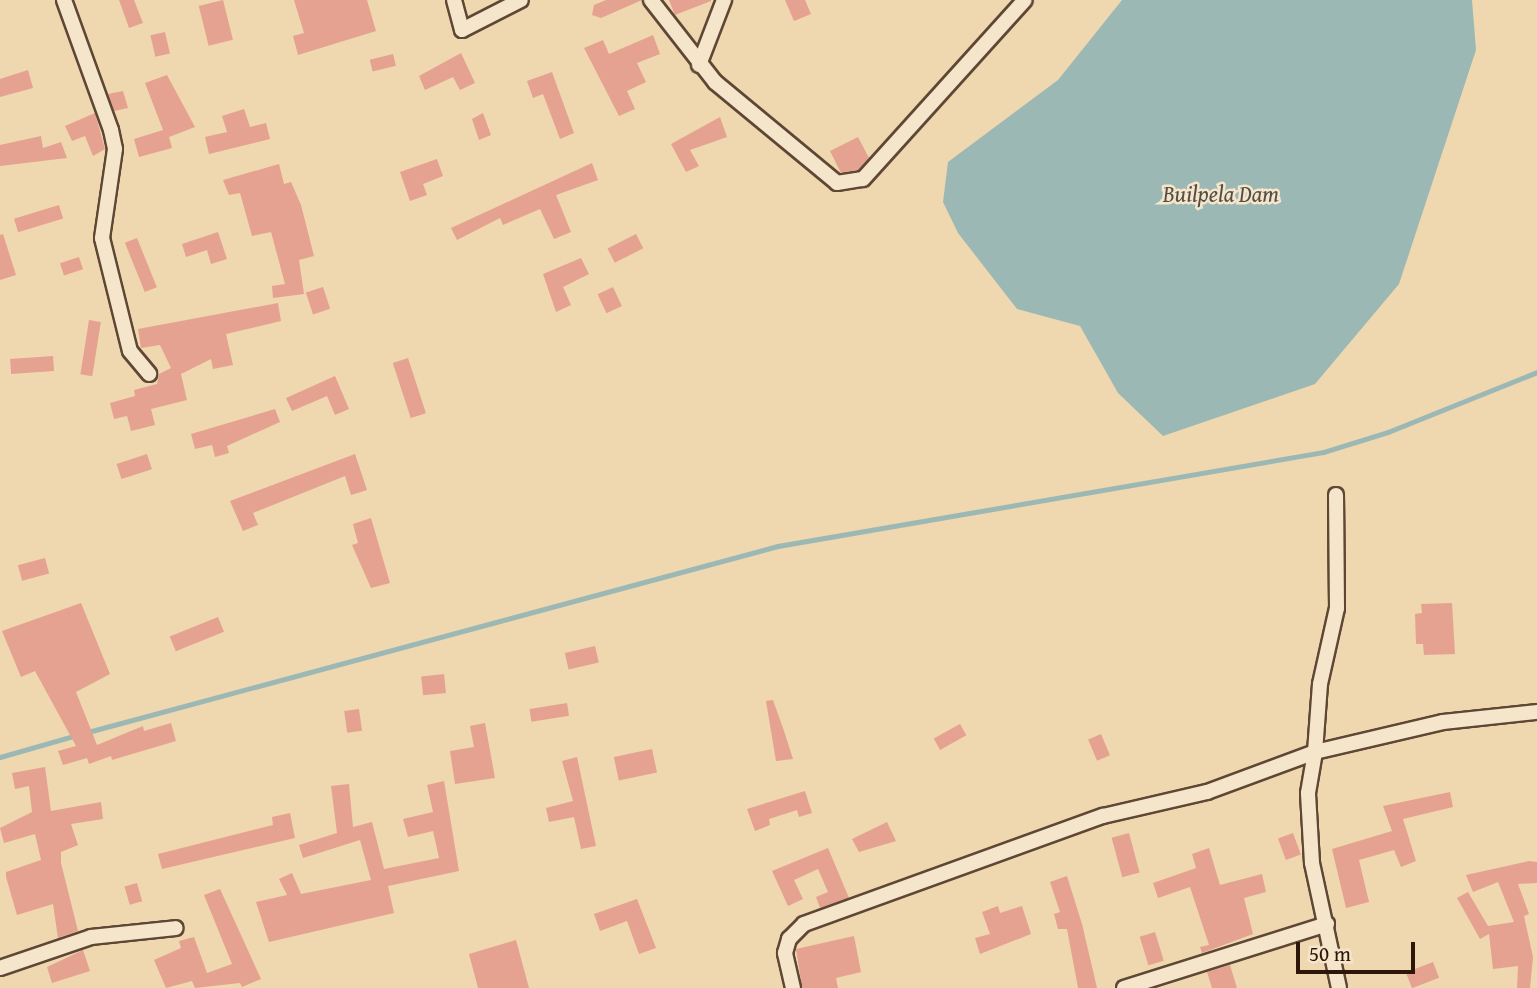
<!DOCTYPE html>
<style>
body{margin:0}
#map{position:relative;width:1537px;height:988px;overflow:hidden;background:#efd7af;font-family:"Gentium Book Plus",serif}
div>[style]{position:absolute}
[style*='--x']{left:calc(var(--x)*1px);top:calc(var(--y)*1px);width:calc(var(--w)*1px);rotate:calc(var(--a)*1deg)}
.water>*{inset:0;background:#9cb8b4}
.stream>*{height:4.5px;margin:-2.25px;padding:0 2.25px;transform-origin:2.25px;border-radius:2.25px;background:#9cb8b4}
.building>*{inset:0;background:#e5a291;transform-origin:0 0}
.roads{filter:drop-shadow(2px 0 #5e4734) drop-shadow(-2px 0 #5e4734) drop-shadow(0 2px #5e4734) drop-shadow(0 -2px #5e4734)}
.minor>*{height:14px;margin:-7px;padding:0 7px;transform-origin:7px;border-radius:7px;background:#f5e5cb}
span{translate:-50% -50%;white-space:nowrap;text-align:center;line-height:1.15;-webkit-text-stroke:5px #f5e5cb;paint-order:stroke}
.water-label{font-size:23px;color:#544f46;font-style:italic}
.scale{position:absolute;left:1296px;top:942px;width:119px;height:32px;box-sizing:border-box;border:4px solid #2d170b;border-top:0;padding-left:9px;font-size:21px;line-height:24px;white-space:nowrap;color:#2d170b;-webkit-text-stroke:5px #f5e5cb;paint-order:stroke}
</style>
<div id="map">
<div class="water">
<i style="clip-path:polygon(1122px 0,1472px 0,1476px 50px,1399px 284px,1315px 384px,1163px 436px,1118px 393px,1080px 326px,1017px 309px,958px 233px,943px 202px,948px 162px,1058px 80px)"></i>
</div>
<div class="stream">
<i style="--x:88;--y:732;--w:715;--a:-15.09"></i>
<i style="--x:778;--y:546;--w:554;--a:-9.77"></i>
<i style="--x:1324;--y:452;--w:67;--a:-17.4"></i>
<i style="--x:1388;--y:432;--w:161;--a:-21.9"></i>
<i style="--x:0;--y:757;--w:80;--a:-15.9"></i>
</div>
<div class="building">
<i style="clip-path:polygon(119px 0,134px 0,143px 23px,129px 28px)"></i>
<i style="left:223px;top:0;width:41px;height:25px;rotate:76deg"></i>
<i style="clip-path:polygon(294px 0,367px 0,376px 31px,298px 55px,293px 36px,304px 33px)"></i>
<i style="clip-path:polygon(606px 0,642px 0,601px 18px,592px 15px,594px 5px)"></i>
<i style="clip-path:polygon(669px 0,711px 0,711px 1px,675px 15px)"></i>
<i style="clip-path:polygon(785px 0,805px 0,811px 14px,794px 21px)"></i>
<i style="left:165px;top:32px;width:22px;height:15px;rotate:77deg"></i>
<i style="clip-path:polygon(653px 35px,660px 54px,637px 63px,646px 82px,627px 91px,635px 109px,619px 116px,584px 48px,603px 40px,609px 54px)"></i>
<i style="clip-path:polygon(461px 53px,475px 83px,460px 90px,453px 77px,425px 90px,419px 76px)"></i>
<i style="left:393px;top:54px;width:12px;height:24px;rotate:76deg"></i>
<i style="clip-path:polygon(28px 70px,33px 88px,0 97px,0 79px)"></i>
<i style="clip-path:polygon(552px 72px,574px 133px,560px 139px,543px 94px,533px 98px,527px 81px)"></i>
<i style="clip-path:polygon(167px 75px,195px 127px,169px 137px,172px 148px,139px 157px,134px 139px,163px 130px,145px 83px)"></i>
<i style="clip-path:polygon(123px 91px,128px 108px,114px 111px,108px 94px)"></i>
<i style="clip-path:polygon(244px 109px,250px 127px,266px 123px,270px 139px,209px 154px,205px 137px,227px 132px,222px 116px)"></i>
<i style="clip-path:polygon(95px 113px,105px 149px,93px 156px,85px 136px,72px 141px,65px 126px)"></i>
<i style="clip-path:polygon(483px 113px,491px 135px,479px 140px,472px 119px)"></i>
<i style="clip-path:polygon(720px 117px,727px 137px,690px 150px,699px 166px,686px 172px,671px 144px)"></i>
<i style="clip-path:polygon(41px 136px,43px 148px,61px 142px,67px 158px,0 166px,0 145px)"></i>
<i style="clip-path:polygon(858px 137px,869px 158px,858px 170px,841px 173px,830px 151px)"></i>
<i style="clip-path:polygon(437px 159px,443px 176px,423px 184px,427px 195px,410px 201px,400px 172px)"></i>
<i style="clip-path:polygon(592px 163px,598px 180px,556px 195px,571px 232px,554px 239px,540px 209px,503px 225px,500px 218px,457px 240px,451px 228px)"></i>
<i style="clip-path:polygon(279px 164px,284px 184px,291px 182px,301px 205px,314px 256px,299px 260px,304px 294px,273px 298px,272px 286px,285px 284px,271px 232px,252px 236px,240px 193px,229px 195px,223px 180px)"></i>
<i style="left:59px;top:205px;width:14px;height:47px;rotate:73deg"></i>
<i style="clip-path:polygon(218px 232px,227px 259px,211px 264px,207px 250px,186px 257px,182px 244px)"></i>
<i style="clip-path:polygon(3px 234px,16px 275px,0 280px,0 235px)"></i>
<i style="left:636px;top:234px;width:16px;height:32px;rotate:63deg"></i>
<i style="left:137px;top:238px;width:53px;height:13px;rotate:68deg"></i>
<i style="left:79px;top:257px;width:13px;height:20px;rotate:72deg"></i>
<i style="clip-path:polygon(581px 258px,589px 274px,563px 287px,571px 305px,556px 312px,543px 274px)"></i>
<i style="left:323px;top:287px;width:23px;height:18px;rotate:72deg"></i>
<i style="left:613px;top:287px;width:21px;height:17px;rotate:65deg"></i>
<i style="clip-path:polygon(278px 303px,281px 321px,226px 334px,233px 365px,213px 369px,211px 359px,181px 374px,187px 400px,151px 409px,155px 425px,131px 431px,127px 416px,114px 419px,110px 403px,135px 396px,134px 390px,157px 384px,159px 374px,171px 368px,160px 345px,141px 348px,138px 329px)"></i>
<i style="left:89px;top:320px;width:12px;height:55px;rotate:9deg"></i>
<i style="left:53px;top:356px;width:15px;height:43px;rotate:86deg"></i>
<i style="left:408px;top:358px;width:58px;height:16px;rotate:72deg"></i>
<i style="clip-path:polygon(335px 376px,349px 409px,335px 415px,327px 396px,292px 411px,286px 398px)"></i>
<i style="clip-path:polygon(275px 409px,280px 422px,227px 446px,229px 453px,215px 457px,212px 445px,195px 449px,191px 434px)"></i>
<i style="left:147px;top:454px;width:16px;height:32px;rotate:72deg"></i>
<i style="clip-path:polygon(355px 454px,367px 490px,351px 495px,345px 476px,253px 513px,258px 525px,243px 531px,230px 501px)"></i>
<i style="clip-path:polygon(371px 518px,390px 583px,371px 588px,352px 545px,358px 543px,353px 524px)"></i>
<i style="left:45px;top:558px;width:16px;height:28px;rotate:75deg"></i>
<i style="clip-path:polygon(81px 603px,110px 674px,76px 692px,97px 745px,143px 726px,144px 731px,171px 723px,176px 741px,112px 760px,111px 756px,89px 764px,87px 758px,63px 765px,58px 751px,76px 746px,35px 671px,21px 677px,2px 631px)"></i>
<i style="clip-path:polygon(1452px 603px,1455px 654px,1424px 655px,1423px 644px,1416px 644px,1415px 614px,1422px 613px,1421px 604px)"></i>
<i style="left:218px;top:617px;width:16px;height:52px;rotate:68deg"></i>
<i style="left:595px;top:646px;width:17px;height:31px;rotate:77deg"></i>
<i style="left:444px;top:674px;width:19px;height:23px;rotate:84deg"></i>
<i style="clip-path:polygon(773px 700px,784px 731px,793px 759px,776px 761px,766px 701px)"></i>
<i style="left:567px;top:703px;width:13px;height:38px;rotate:81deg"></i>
<i style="left:359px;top:709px;width:22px;height:15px;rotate:82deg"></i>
<i style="clip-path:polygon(485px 723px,495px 778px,455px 784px,450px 751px,474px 747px,470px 726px)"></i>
<i style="left:960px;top:724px;width:13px;height:30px;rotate:61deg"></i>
<i style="left:1101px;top:734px;width:23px;height:14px;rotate:67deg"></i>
<i style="left:652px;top:749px;width:24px;height:39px;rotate:78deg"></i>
<i style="clip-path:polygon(577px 757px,596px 846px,581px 849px,574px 817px,549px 822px,546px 808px,573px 801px,562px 761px)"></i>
<i style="clip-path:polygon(45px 767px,51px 811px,101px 802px,103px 819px,71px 824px,78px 845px,61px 852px,61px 863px,78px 931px,58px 938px,53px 904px,17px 915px,6px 877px,6px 872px,41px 860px,35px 834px,4px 843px,0 828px,32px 812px,29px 786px,15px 789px,12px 773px)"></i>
<i style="clip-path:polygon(444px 781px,459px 871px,388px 886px,394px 913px,269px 942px,256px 902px,287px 895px,279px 879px,292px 873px,301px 894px,371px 880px,360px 840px,303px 858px,299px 845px,337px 833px,331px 786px,349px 784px,353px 827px,372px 822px,384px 869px,439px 858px,433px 831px,408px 837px,403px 819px,433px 812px,427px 785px)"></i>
<i style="clip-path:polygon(805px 791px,812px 813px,799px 817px,797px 810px,769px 819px,770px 825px,755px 831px,747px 809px)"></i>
<i style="clip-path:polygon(1450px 792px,1453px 807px,1403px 819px,1416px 861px,1401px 867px,1394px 850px,1359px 860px,1369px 902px,1346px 908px,1332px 849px,1392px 831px,1383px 806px)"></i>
<i style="clip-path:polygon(290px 813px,295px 838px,162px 869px,158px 854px,273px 825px,272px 817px)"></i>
<i style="clip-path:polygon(887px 822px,896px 841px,859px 852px,852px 839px)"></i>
<i style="left:1129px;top:833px;width:41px;height:18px;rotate:75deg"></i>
<i style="left:1293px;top:833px;width:23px;height:16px;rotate:70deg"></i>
<i style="clip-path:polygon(828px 848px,849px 898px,820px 908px,816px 897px,828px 892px,818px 869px,794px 880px,803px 899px,788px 906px,772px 871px)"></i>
<i style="clip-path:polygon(1209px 848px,1220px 885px,1262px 874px,1266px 892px,1244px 898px,1253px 934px,1202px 953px,1200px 947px,1209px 945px,1190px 887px,1158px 898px,1153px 883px,1196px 868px,1192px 854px)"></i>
<i style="clip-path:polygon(1529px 861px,1537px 862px,1537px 883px,1518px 884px,1529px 914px,1524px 916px,1533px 957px,1530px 988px,1517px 988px,1518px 966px,1493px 969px,1489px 934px,1480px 939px,1457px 898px,1468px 892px,1488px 926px,1514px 922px,1498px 882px,1473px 892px,1466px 875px)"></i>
<i style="clip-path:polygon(1067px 876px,1082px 924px,1097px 988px,1078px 988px,1067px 929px,1058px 929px,1054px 914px,1060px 912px,1050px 882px)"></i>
<i style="left:137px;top:883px;width:19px;height:13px;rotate:74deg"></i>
<i style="clip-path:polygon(220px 889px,261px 979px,242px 987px,240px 983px,195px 988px,192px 981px,166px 988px,154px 960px,181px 948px,179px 941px,194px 937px,207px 973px,232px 964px,204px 895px)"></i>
<i style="clip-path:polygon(637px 899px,656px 948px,639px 954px,627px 921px,600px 931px,594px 914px)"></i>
<i style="clip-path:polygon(998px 906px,1000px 913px,1022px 906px,1031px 934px,980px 954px,975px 938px,990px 934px,982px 912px)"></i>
<i style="left:1155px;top:932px;width:30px;height:16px;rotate:73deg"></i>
<i style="clip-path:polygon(854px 936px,861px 972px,836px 978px,838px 988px,802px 988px,796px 949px)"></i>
<i style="clip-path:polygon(516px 940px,529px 988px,478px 988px,469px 954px)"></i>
<i style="clip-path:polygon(83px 950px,90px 971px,52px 983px,47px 967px)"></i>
<i style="left:1433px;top:962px;width:17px;height:29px;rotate:69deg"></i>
<i style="clip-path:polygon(1230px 965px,1237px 988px,1212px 988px,1207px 972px)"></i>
</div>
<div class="roads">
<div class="minor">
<i style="--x:64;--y:0;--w:138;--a:70.1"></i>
<i style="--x:111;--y:130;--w:19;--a:78"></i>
<i style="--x:115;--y:149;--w:90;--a:98.3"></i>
<i style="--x:102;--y:238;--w:116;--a:76.1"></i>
<i style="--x:130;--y:351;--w:30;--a:50"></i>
<i style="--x:454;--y:0;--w:31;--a:75"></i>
<i style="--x:462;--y:30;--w:66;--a:-27"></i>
<i style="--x:651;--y:0;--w:104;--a:52"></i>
<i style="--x:715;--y:82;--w:158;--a:39.6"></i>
<i style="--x:837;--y:183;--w:26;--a:-9"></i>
<i style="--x:863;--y:179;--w:241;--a:-47.9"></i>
<i style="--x:699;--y:65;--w:70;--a:-69"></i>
<i style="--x:0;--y:968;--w:96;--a:-18.8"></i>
<i style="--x:91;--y:937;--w:85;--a:-6"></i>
<i style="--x:793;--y:988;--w:36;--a:-103"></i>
<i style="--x:785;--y:953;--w:15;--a:-74"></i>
<i style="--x:789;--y:939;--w:21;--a:-45"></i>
<i style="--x:804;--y:924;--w:318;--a:-19.9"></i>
<i style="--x:1103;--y:816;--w:107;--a:-13"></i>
<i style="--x:1207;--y:792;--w:115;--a:-20.3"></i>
<i style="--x:1315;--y:752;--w:68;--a:-85.8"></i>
<i style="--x:1320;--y:684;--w:78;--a:-77.4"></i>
<i style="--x:1337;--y:608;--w:113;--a:-90.5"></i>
<i style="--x:1124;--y:988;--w:213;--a:-17.5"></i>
<i style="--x:1339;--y:988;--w:128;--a:-102.2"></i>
<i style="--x:1312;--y:863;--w:70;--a:-93.3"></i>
<i style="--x:1308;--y:793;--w:42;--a:-80.3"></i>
<i style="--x:1315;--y:752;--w:131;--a:-13.2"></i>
<i style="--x:1443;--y:722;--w:95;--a:-6.1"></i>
</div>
</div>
<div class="water-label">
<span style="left:1221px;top:194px">Builpela Dam</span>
</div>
<div class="scale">50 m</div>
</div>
